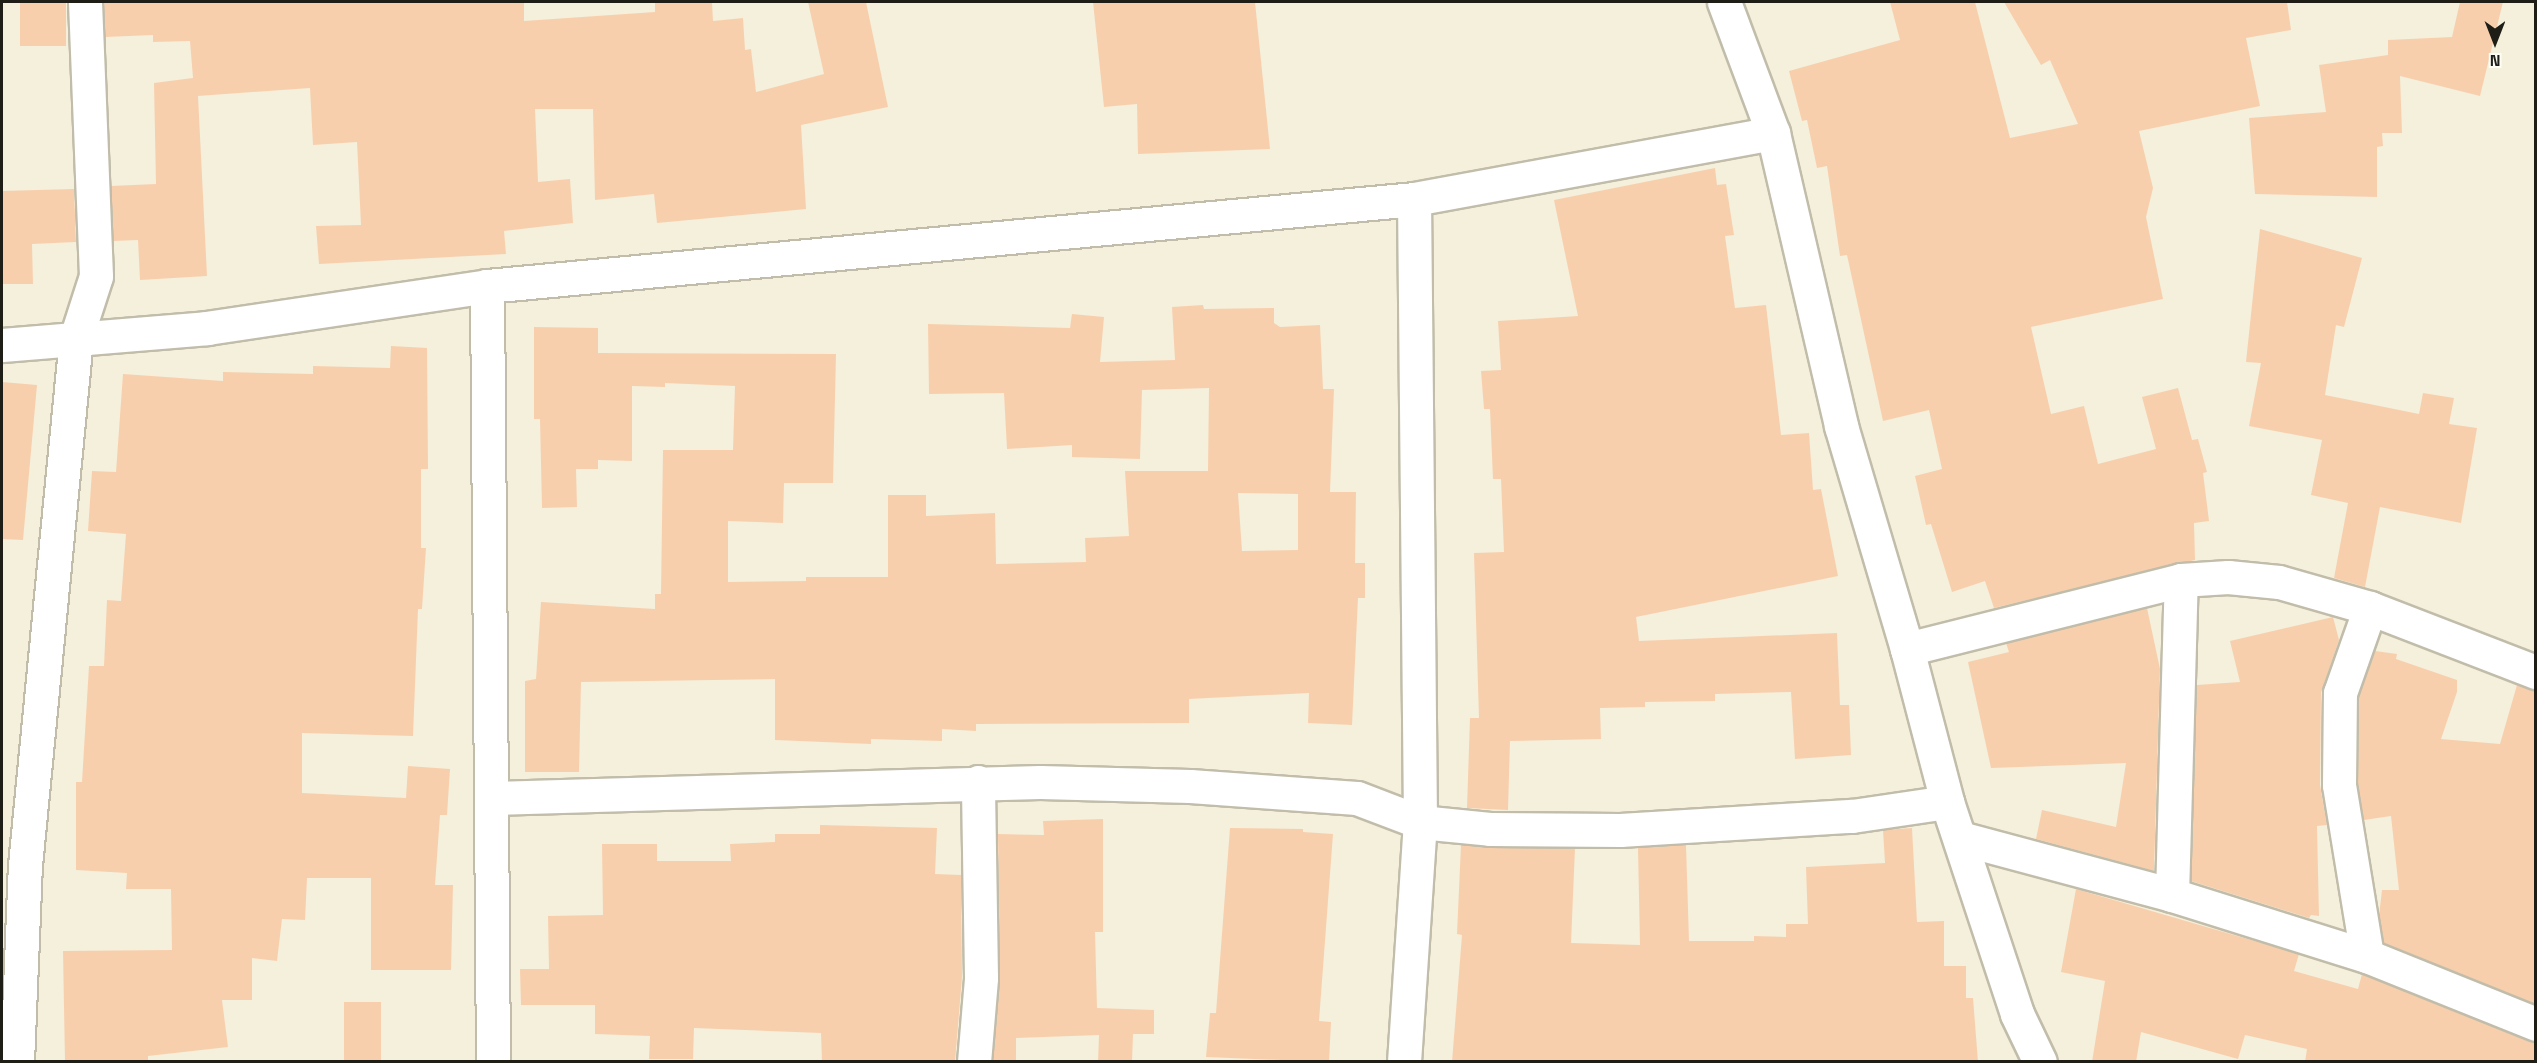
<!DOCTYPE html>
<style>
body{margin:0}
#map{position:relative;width:2537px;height:1063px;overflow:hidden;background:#f4f0dc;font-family:"Space Grotesk",sans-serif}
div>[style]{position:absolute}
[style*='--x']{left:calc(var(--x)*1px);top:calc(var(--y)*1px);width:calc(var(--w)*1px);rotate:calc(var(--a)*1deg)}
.building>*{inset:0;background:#f8cfad;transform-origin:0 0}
.roads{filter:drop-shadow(2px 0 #c1bdaa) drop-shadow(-2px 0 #c1bdaa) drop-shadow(0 2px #c1bdaa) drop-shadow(0 -2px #c1bdaa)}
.minor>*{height:33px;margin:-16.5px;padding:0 16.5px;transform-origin:16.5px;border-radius:16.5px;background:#fff}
span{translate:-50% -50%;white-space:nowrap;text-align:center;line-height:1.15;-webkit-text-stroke:4.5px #fefdf5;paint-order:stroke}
.frame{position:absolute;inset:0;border:3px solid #1e1d16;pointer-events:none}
.north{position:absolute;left:2465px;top:12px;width:60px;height:60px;-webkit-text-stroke:4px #fefdf5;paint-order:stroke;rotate:180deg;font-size:16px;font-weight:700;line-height:24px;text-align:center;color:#1e1d16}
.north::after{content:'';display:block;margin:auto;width:21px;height:27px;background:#1e1d16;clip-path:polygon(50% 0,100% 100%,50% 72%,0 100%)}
</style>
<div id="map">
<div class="building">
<i style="left:20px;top:2px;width:46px;height:44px"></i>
<i style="clip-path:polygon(104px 2px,524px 2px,524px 21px,655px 12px,655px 2px,712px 2px,713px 21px,743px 18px,745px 50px,751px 49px,756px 92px,824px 74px,808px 2px,866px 2px,888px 107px,801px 125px,806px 209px,657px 223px,654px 194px,595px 200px,593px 109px,535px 109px,538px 182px,570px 179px,573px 223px,504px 231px,506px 254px,319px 264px,316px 226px,361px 225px,357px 142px,313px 145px,310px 88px,198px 96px,207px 276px,140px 280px,138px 240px,113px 241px,111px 186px,156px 184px,154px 83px,193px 78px,190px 41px,153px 42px,153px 35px,105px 37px)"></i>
<i style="clip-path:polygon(1093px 2px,1255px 2px,1270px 149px,1138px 154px,1137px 104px,1104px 107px)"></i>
<i style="clip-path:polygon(1890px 2px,1975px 2px,2010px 138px,2078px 124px,2050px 60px,2041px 65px,2004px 2px,2287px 2px,2291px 30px,2246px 38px,2260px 106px,2139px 131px,2153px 188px,2146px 217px,2163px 299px,2031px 327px,2051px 414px,2084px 406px,2098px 464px,2156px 449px,2142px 397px,2178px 388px,2192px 440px,2198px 439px,2207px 472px,2203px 473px,2209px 521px,2194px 523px,2195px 560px,1994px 608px,1985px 581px,1952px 592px,1931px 524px,1926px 525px,1915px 476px,1942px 469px,1929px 410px,1883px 421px,1847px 255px,1840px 256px,1827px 166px,1817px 168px,1807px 120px,1802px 121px,1789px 71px,1900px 40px)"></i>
<i style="clip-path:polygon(2460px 2px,2503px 2px,2480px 96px,2400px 76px,2402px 133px,2382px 133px,2383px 146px,2377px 147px,2377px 197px,2255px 194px,2249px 118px,2326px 112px,2319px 65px,2388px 55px,2388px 40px,2452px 37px)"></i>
<i style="clip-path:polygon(1715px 168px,1717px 185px,1726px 184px,1734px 235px,1725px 236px,1735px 308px,1766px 305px,1781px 435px,1809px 433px,1813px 490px,1821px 489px,1838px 576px,1636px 617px,1639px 641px,1837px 633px,1840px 705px,1849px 705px,1851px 755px,1795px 759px,1791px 692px,1715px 694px,1715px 701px,1645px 702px,1645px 707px,1600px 708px,1601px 739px,1510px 741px,1508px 810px,1467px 808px,1470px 718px,1479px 718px,1474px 553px,1504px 552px,1501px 479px,1493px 479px,1490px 409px,1484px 409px,1481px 371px,1501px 370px,1498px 321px,1578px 316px,1554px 200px)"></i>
<i style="clip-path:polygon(74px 189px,76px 242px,32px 244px,33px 284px,2px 284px,2px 191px)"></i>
<i style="clip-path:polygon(2260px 229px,2362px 258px,2344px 327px,2336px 325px,2325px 395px,2419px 414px,2423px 393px,2454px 398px,2449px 424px,2477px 428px,2461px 523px,2380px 507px,2365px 587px,2334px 578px,2348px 503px,2311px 495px,2322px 440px,2249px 426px,2261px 363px,2246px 362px)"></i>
<i style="clip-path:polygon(evenodd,1203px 305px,1204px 309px,1274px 308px,1274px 323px,1280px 327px,1320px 325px,1323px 389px,1334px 389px,1330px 492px,1356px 492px,1355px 563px,1365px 563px,1365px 598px,1358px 598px,1352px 725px,1308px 723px,1309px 693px,1189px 699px,1189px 723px,976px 724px,976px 731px,942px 729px,942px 741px,871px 739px,871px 744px,775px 740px,775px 679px,581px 682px,579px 772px,525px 772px,525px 681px,536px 679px,541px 602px,655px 609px,655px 594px,661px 594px,663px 450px,733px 450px,735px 386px,665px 383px,665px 387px,632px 386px,632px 461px,598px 460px,598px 469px,576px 469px,577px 507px,542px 508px,540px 419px,534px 419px,534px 327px,598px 328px,598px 353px,836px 354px,833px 483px,784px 483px,783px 523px,728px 521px,728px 582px,806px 581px,806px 577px,888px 577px,888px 495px,926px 495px,926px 516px,995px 513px,996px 564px,1086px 562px,1085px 538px,1129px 536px,1125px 471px,1208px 471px,1209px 388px,1142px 390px,1140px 459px,1072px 457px,1072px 445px,1007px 449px,1004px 393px,929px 394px,928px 324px,1070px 328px,1072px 314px,1104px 317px,1100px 362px,1175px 360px,1172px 307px,1203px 305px,1238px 493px,1298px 494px,1298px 550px,1242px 551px,1238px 493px)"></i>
<i style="clip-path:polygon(391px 346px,427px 348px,428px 469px,421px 469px,421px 548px,426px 548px,422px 609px,418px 609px,413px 736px,302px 733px,302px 793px,406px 798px,408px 766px,450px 769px,447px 815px,440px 815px,435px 885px,453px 885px,451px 970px,371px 970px,371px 878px,307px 878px,305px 920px,282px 919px,277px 961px,252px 958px,252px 1000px,222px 1000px,228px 1047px,148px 1056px,148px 1062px,65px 1062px,63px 951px,172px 950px,171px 889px,126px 889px,127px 873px,76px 870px,76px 782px,82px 782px,89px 666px,104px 666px,107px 600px,121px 601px,126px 534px,88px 531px,92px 471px,116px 472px,123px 374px,223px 381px,223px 372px,313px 374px,313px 366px,390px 368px)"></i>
<i style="clip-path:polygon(2px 382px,37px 385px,23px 540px,2px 539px)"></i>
<i style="clip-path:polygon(2147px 608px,2160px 669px,2154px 871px,2036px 839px,2042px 810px,2116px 827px,2126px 763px,1991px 768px,1968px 662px,2009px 652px,2006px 643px)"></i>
<i style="clip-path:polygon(2333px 617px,2339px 640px,2321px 693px,2320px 785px,2327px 825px,2317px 826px,2319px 916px,2311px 915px,2309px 918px,2191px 881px,2197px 685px,2240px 682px,2230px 641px)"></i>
<i style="clip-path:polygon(2375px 651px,2397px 654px,2396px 659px,2457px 680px,2457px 692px,2441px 739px,2500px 744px,2517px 685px,2535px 690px,2535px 1004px,2384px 943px,2379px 916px,2382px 890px,2399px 890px,2391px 816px,2364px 820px,2358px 784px,2359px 696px)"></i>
<i style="clip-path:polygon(1103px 819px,1103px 932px,1095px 932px,1097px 1008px,1154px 1010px,1154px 1034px,1133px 1034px,1132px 1062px,1098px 1062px,1099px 1035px,1016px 1038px,1016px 1062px,993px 1062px,1000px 978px,998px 834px,1044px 835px,1043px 821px)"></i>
<i style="clip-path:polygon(820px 825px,937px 828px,935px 874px,961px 875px,962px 977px,955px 1062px,822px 1062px,821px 1033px,694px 1028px,693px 1059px,649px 1059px,650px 1036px,595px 1034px,595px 1005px,521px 1005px,520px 969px,549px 969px,548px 916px,603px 915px,602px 844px,657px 844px,657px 861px,731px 861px,730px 844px,775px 842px,775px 834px,820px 834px)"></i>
<i style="clip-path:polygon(1230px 828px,1303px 829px,1303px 832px,1333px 834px,1319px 1021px,1331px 1022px,1329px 1062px,1206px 1057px,1210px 1013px,1216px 1013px)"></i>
<i style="clip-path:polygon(1912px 828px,1917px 922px,1944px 921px,1944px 966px,1966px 966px,1966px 998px,1973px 998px,1978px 1062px,1452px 1062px,1462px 935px,1457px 934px,1461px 845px,1575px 848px,1571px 943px,1640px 945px,1638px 848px,1686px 845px,1689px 941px,1754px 941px,1754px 936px,1786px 937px,1786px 924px,1808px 924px,1806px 867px,1885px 863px,1883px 830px)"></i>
<i style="clip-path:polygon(2076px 889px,2299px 954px,2294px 971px,2358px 989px,2362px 974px,2535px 1042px,2535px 1062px,2305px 1062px,2307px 1049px,2245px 1035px,2238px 1059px,2141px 1032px,2136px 1062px,2092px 1062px,2105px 981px,2061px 972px)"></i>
<i style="left:344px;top:1002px;width:37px;height:60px"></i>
</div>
<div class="roads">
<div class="minor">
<i style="--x:1724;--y:2;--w:140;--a:69.5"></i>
<i style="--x:1773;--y:133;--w:301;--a:76.9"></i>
<i style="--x:1841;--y:426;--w:233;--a:73.5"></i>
<i style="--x:1907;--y:649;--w:158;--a:75.3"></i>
<i style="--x:1947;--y:802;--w:223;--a:71.7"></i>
<i style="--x:2017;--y:1014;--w:53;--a:64.4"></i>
<i style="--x:487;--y:286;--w:776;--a:89.56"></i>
<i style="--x:2;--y:345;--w:206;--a:-4.7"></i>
<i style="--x:207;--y:328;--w:283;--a:-8.5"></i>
<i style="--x:487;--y:286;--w:931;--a:-5.36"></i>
<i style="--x:1414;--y:199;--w:365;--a:-10.4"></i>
<i style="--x:1907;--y:649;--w:283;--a:-14.1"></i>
<i style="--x:2181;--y:580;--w:47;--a:-3.7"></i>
<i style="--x:2228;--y:577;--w:51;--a:5.6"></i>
<i style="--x:2279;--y:582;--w:95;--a:15.9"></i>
<i style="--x:2370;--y:608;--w:178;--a:21.1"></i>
<i style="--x:493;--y:798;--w:547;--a:-1.68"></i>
<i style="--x:1040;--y:782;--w:150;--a:1.5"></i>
<i style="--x:1190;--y:786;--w:167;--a:4.1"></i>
<i style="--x:1357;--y:798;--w:67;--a:20.9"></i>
<i style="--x:1420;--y:822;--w:70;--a:5.7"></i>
<i style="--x:1490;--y:829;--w:130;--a:0.4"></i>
<i style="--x:1620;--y:830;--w:232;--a:-3.5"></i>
<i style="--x:1852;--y:816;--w:96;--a:-8.4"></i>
<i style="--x:1960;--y:838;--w:220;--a:15"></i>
<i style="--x:2172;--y:895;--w:204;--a:17.4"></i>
<i style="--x:2367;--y:956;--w:182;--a:21.9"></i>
<i style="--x:2172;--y:895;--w:315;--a:-88.4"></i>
<i style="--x:2367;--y:956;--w:173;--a:-99.3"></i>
<i style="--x:2339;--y:785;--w:92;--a:-89.4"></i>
<i style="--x:2340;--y:693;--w:90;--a:-70.6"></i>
<i style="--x:17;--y:1062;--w:197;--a:-87.7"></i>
<i style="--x:25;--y:865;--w:529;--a:-84.47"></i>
<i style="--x:76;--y:338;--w:65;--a:-72.1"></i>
<i style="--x:96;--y:276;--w:274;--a:-92.3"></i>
<i style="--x:974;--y:1062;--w:84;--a:-85.2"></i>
<i style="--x:981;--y:978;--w:196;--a:-90.9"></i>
<i style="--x:1404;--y:1062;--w:241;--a:-86.2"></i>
<i style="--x:1420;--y:822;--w:623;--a:-90.55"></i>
</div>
</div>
<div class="frame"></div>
<div class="north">N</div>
</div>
